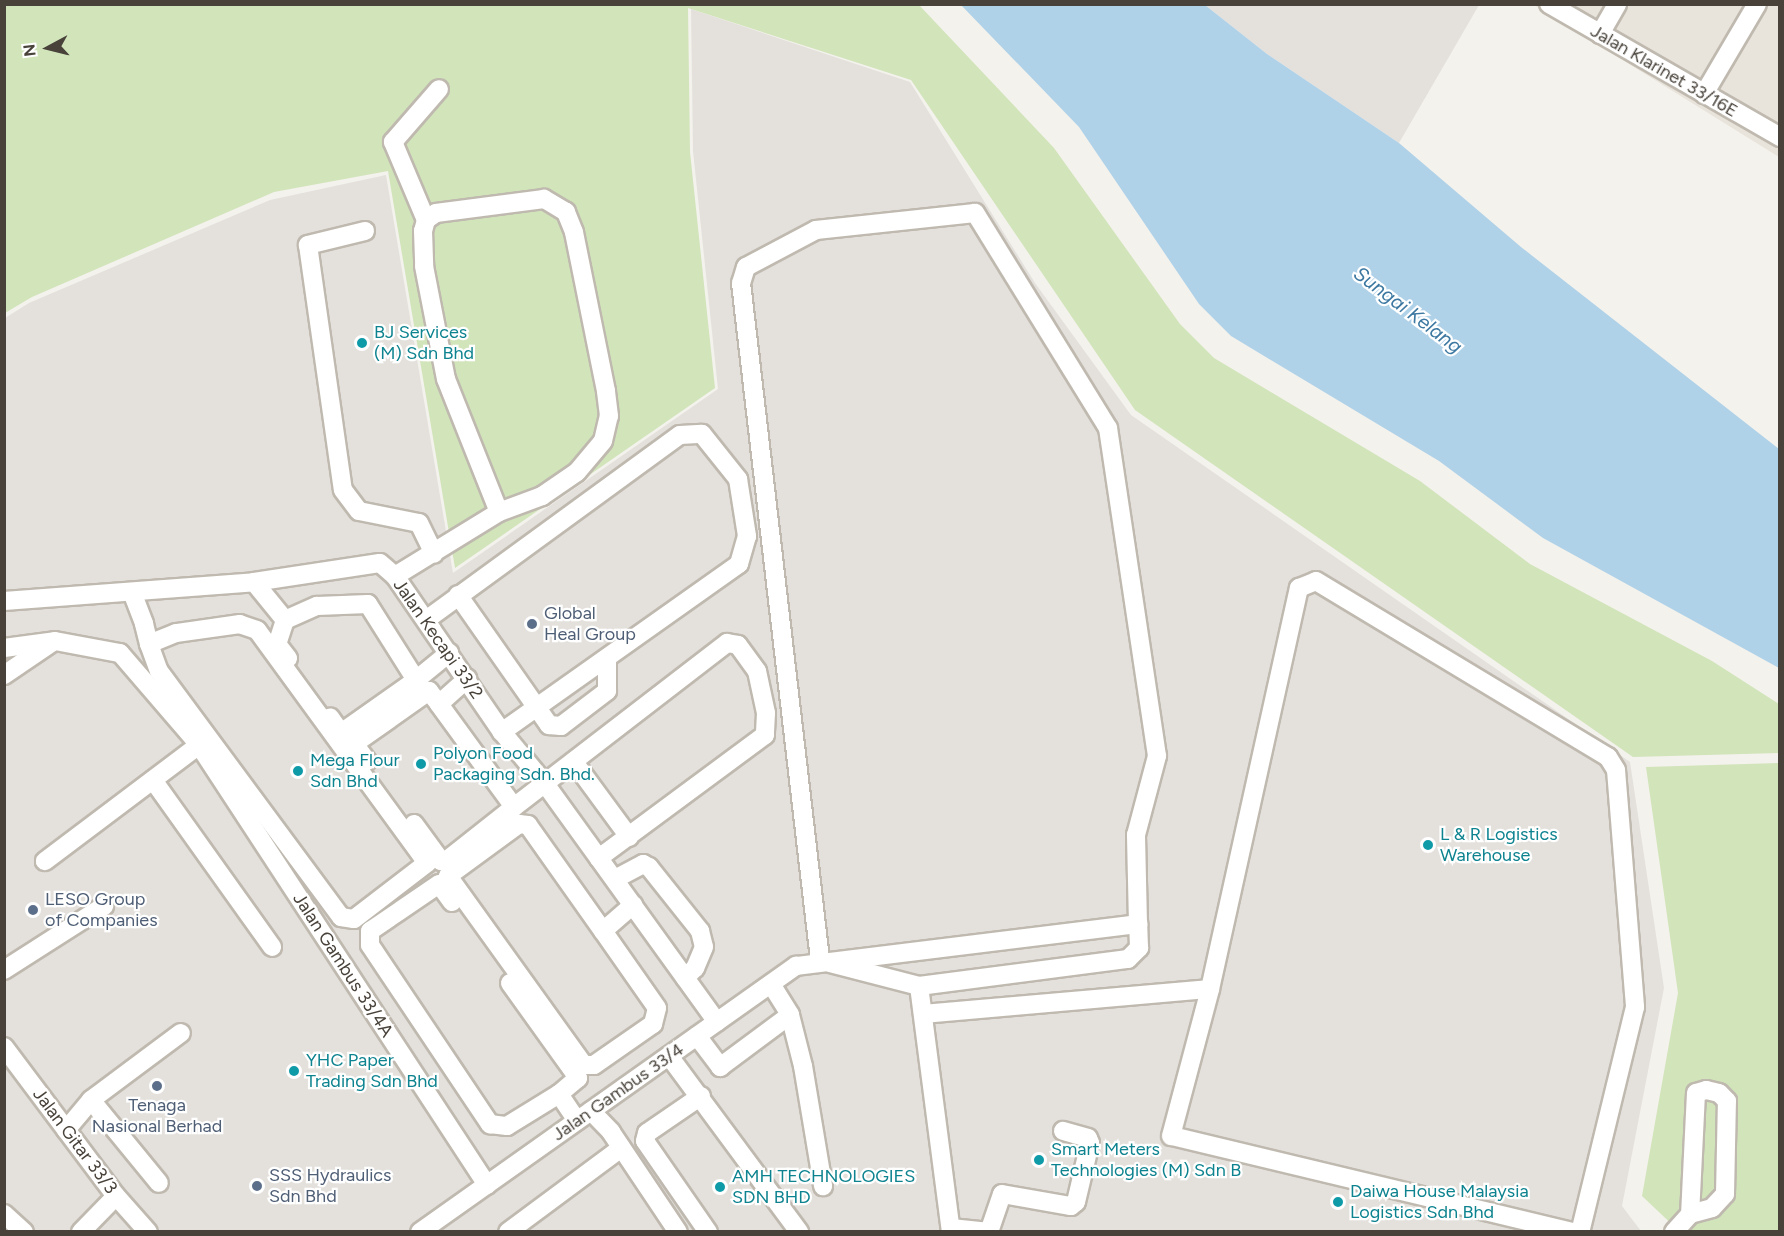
<!DOCTYPE html>
<style>
body{margin:0}
#map{position:relative;width:1784px;height:1236px;overflow:hidden;background:#f4f2ec;font-family:Figtree,sans-serif}
div>[style]{position:absolute}
[style*='--x']{left:calc(var(--x)*1px);top:calc(var(--y)*1px);width:calc(var(--w)*1px);rotate:calc(var(--a)*1deg)}
.residential>*{inset:0;background:#e8e3db}
.industrial>*{inset:0;background:#e4e1dd}
.green>*{inset:0;background:#d1e4ba}
.water>*{inset:0;background:#b0d2e9}
.roads{filter:drop-shadow(2px 0 #bfb9af) drop-shadow(-2px 0 #bfb9af) drop-shadow(0 2px #bfb9af) drop-shadow(0 -2px #bfb9af)}
.minor>*{height:18px;margin:-9px;padding:0 9px;transform-origin:9px;border-radius:9px;background:#fff}
.dots>*{width:16px;height:16px;translate:-50% -50%;box-sizing:border-box;border:3px solid #fff;border-radius:50%}
span{translate:-50% -50%;white-space:nowrap;text-align:center;line-height:1.15;-webkit-text-stroke:4.5px #fff;paint-order:stroke}
.street-label{font-size:18px;color:#48423a}
.culture-label{font-size:18px;color:#0d838f}
.left{translate:0 -50%;text-align:left}
.service-label{font-size:18px;color:#4e5e75}
.water-label{font-size:20px;color:#3c78a1;font-style:italic}
.frame{position:absolute;inset:0;border:6px solid #48423a;pointer-events:none}
.north{position:absolute;left:18px;top:18px;width:60px;height:60px;-webkit-text-stroke:4px #fff;paint-order:stroke;rotate:263deg;font-size:16px;font-weight:700;line-height:24px;text-align:center;color:#48423a}
.north::after{content:'';display:block;margin:auto;width:21px;height:27px;background:#48423a;clip-path:polygon(50% 0,100% 100%,50% 72%,0 100%)}
</style>
<div id="map">
<div class="residential">
<i style="clip-path:polygon(1534px 5px,1779px 5px,1779px 157px)"></i>
</div>
<div class="industrial">
<i style="clip-path:polygon(1205px 5px,1479px 5px,1399px 143px,1267px 54px)"></i>
<i style="clip-path:polygon(691px 9px,910px 82px,1035px 283px,1131px 415px,1630px 762px,1664px 988px,1622px 1206px,1641px 1231px,5px 1232px,5px 318px,29px 303px,270px 200px,386px 175px,453px 573px,718px 389px,693px 151px)"></i>
</div>
<div class="green">
<i style="clip-path:polygon(4px 5px,919px 5px,1054px 148px,1180px 324px,1214px 358px,1420px 481px,1530px 564px,1712px 661px,1779px 704px,1779px 753px,1633px 757px,1135px 410px,911px 80px,688px 8px,690px 152px,715px 388px,455px 568px,388px 171px,274px 192px,32px 297px,5px 313px)"></i>
<i style="clip-path:polygon(1779px 763px,1779px 1231px,1679px 1231px,1642px 1196px,1678px 993px,1646px 767px)"></i>
</div>
<div class="water">
<i style="clip-path:polygon(961px 5px,1205px 5px,1267px 54px,1399px 143px,1521px 247px,1779px 449px,1779px 668px,1543px 538px,1439px 461px,1231px 336px,1199px 304px,1079px 127px)"></i>
</div>
<div class="roads">
<div class="minor">
<i style="--x:1549;--y:4;--w:267;--a:29.9"></i>
<i style="--x:1600;--y:34;--w:34;--a:-60"></i>
<i style="--x:1704;--y:94;--w:104;--a:-59.5"></i>
<i style="--x:426;--y:220;--w:85;--a:-112.9"></i>
<i style="--x:393;--y:142;--w:70;--a:-49"></i>
<i style="--x:365;--y:231;--w:59;--a:166.2"></i>
<i style="--x:308;--y:245;--w:247;--a:81.9"></i>
<i style="--x:343;--y:490;--w:26;--a:53"></i>
<i style="--x:359;--y:511;--w:61;--a:11.3"></i>
<i style="--x:419;--y:523;--w:34;--a:64"></i>
<i style="--x:395;--y:576;--w:122;--a:-31.6"></i>
<i style="--x:499;--y:512;--w:46;--a:-20.4"></i>
<i style="--x:542;--y:496;--w:42;--a:-34.4"></i>
<i style="--x:577;--y:472;--w:40;--a:-50"></i>
<i style="--x:603;--y:441;--w:26;--a:-77"></i>
<i style="--x:609;--y:416;--w:25;--a:-97"></i>
<i style="--x:606;--y:391;--w:162;--a:-101.4"></i>
<i style="--x:574;--y:232;--w:22;--a:-112"></i>
<i style="--x:566;--y:212;--w:26;--a:-149"></i>
<i style="--x:544;--y:199;--w:109;--a:172.6"></i>
<i style="--x:436;--y:213;--w:12;--a:145"></i>
<i style="--x:426;--y:220;--w:11;--a:105"></i>
<i style="--x:423;--y:231;--w:35;--a:88"></i>
<i style="--x:424;--y:266;--w:115;--a:79"></i>
<i style="--x:446;--y:379;--w:143;--a:68.3"></i>
<i style="--x:254;--y:582;--w:49;--a:50.8"></i>
<i style="--x:285;--y:620;--w:25;--a:108"></i>
<i style="--x:277;--y:644;--w:18;--a:52"></i>
<i style="--x:132;--y:592;--w:34;--a:69"></i>
<i style="--x:144;--y:624;--w:21;--a:76"></i>
<i style="--x:149;--y:644;--w:29;--a:70"></i>
<i style="--x:159;--y:671;--w:306;--a:53.5"></i>
<i style="--x:341;--y:917;--w:13;--a:9"></i>
<i style="--x:354;--y:919;--w:92;--a:-37.5"></i>
<i style="--x:427;--y:863;--w:288;--a:-126.1"></i>
<i style="--x:257;--y:630;--w:18;--a:-161"></i>
<i style="--x:240;--y:624;--w:65;--a:172"></i>
<i style="--x:176;--y:633;--w:29;--a:158"></i>
<i style="--x:458;--y:595;--w:159;--a:55"></i>
<i style="--x:549;--y:725;--w:12;--a:5"></i>
<i style="--x:561;--y:726;--w:58;--a:-37.3"></i>
<i style="--x:607;--y:691;--w:31;--a:-90"></i>
<i style="--x:4;--y:601;--w:251;--a:-4.3"></i>
<i style="--x:254;--y:582;--w:127;--a:-8.6"></i>
<i style="--x:380;--y:563;--w:20;--a:41"></i>
<i style="--x:395;--y:576;--w:189;--a:55.6"></i>
<i style="--x:502;--y:732;--w:69;--a:50.3"></i>
<i style="--x:546;--y:785;--w:292;--a:54.2"></i>
<i style="--x:285;--y:620;--w:35;--a:-24"></i>
<i style="--x:317;--y:606;--w:51;--a:-2.2"></i>
<i style="--x:368;--y:604;--w:90;--a:57.7"></i>
<i style="--x:416;--y:680;--w:92;--a:144.8"></i>
<i style="--x:341;--y:733;--w:19;--a:-125"></i>
<i style="--x:426;--y:620;--w:314;--a:-36.1"></i>
<i style="--x:680;--y:435;--w:22;--a:-3"></i>
<i style="--x:702;--y:434;--w:58;--a:51.3"></i>
<i style="--x:738;--y:479;--w:58;--a:81"></i>
<i style="--x:747;--y:536;--w:29;--a:106"></i>
<i style="--x:739;--y:564;--w:291;--a:144.7"></i>
<i style="--x:4;--y:648;--w:51;--a:-7.8"></i>
<i style="--x:55;--y:641;--w:66;--a:10.5"></i>
<i style="--x:120;--y:653;--w:121;--a:49.3"></i>
<i style="--x:199;--y:745;--w:193;--a:143"></i>
<i style="--x:4;--y:675;--w:57;--a:-34.2"></i>
<i style="--x:416;--y:680;--w:43;--a:-39.3"></i>
<i style="--x:199;--y:745;--w:526;--a:56.79"></i>
<i style="--x:367;--y:761;--w:21;--a:-127"></i>
<i style="--x:354;--y:744;--w:92;--a:-35.2"></i>
<i style="--x:429;--y:691;--w:16;--a:52"></i>
<i style="--x:574;--y:762;--w:93;--a:53.7"></i>
<i style="--x:153;--y:780;--w:205;--a:54.5"></i>
<i style="--x:514;--y:807;--w:269;--a:-37.6"></i>
<i style="--x:727;--y:643;--w:11;--a:10"></i>
<i style="--x:738;--y:645;--w:32;--a:54"></i>
<i style="--x:757;--y:671;--w:43;--a:77.9"></i>
<i style="--x:766;--y:713;--w:22;--a:93"></i>
<i style="--x:765;--y:735;--w:207;--a:143.5"></i>
<i style="--x:414;--y:824;--w:46;--a:53.9"></i>
<i style="--x:441;--y:861;--w:6;--a:-9"></i>
<i style="--x:447;--y:860;--w:85;--a:-38.3"></i>
<i style="--x:514;--y:807;--w:127;--a:-126.1"></i>
<i style="--x:439;--y:704;--w:38;--a:-42"></i>
<i style="--x:615;--y:879;--w:32;--a:-28"></i>
<i style="--x:643;--y:864;--w:7;--a:27"></i>
<i style="--x:649;--y:867;--w:82;--a:51.4"></i>
<i style="--x:700;--y:931;--w:16;--a:76"></i>
<i style="--x:704;--y:947;--w:23;--a:113"></i>
<i style="--x:695;--y:968;--w:14;--a:135"></i>
<i style="--x:452;--y:902;--w:22;--a:-126"></i>
<i style="--x:439;--y:884;--w:83;--a:145.7"></i>
<i style="--x:370;--y:931;--w:14;--a:90"></i>
<i style="--x:370;--y:945;--w:216;--a:56.2"></i>
<i style="--x:490;--y:1124;--w:17;--a:7"></i>
<i style="--x:507;--y:1126;--w:61;--a:-31.6"></i>
<i style="--x:559;--y:1094;--w:32;--a:56"></i>
<i style="--x:603;--y:931;--w:130;--a:-125.3"></i>
<i style="--x:528;--y:825;--w:9;--a:-174"></i>
<i style="--x:519;--y:824;--w:88;--a:143.8"></i>
<i style="--x:448;--y:876;--w:233;--a:54.3"></i>
<i style="--x:584;--y:1065;--w:10;--a:0"></i>
<i style="--x:594;--y:1065;--w:72;--a:-34.8"></i>
<i style="--x:653;--y:1024;--w:16;--a:-76"></i>
<i style="--x:657;--y:1008;--w:94;--a:-125"></i>
<i style="--x:603;--y:931;--w:40;--a:-41"></i>
<i style="--x:830;--y:963;--w:92;--a:14.5"></i>
<i style="--x:919;--y:986;--w:211;--a:-7.4"></i>
<i style="--x:1128;--y:959;--w:16;--a:-45"></i>
<i style="--x:1139;--y:948;--w:24;--a:-92"></i>
<i style="--x:4;--y:970;--w:119;--a:-32.6"></i>
<i style="--x:510;--y:983;--w:117;--a:54.4"></i>
<i style="--x:578;--y:1078;--w:25;--a:140"></i>
<i style="--x:771;--y:984;--w:36;--a:58"></i>
<i style="--x:790;--y:1015;--w:53;--a:75.7"></i>
<i style="--x:803;--y:1066;--w:122;--a:80.5"></i>
<i style="--x:919;--y:986;--w:248;--a:82.6"></i>
<i style="--x:923;--y:1014;--w:288;--a:-5"></i>
<i style="--x:697;--y:1036;--w:39;--a:53"></i>
<i style="--x:720;--y:1067;--w:87;--a:-36.6"></i>
<i style="--x:4;--y:1047;--w:186;--a:53.1"></i>
<i style="--x:116;--y:1196;--w:48;--a:48.4"></i>
<i style="--x:669;--y:1056;--w:219;--a:53.5"></i>
<i style="--x:701;--y:1096;--w:65;--a:145.6"></i>
<i style="--x:647;--y:1133;--w:8;--a:104"></i>
<i style="--x:645;--y:1141;--w:111;--a:55.3"></i>
<i style="--x:91;--y:1100;--w:112;--a:-36.7"></i>
<i style="--x:591;--y:1111;--w:29;--a:46"></i>
<i style="--x:611;--y:1132;--w:120;--a:56.2"></i>
<i style="--x:66;--y:1130;--w:39;--a:-50"></i>
<i style="--x:91;--y:1100;--w:107;--a:50.7"></i>
<i style="--x:4;--y:1214;--w:27;--a:42"></i>
<i style="--x:951;--y:1228;--w:36;--a:6"></i>
<i style="--x:81;--y:1232;--w:50;--a:-45.8"></i>
<i style="--x:420;--y:1232;--w:461;--a:-35.3"></i>
<i style="--x:796;--y:966;--w:345;--a:-7"></i>
<i style="--x:1138;--y:924;--w:89;--a:-91.3"></i>
<i style="--x:1136;--y:835;--w:82;--a:-75.1"></i>
<i style="--x:1157;--y:756;--w:332;--a:-98.5"></i>
<i style="--x:1108;--y:428;--w:253;--a:-121.7"></i>
<i style="--x:975;--y:213;--w:160;--a:173.9"></i>
<i style="--x:816;--y:230;--w:79;--a:152.1"></i>
<i style="--x:746;--y:267;--w:17;--a:107"></i>
<i style="--x:741;--y:283;--w:682;--a:83.34"></i>
<i style="--x:508;--y:1232;--w:141;--a:-36.6"></i>
<i style="--x:989;--y:1232;--w:40;--a:-71.1"></i>
<i style="--x:1002;--y:1194;--w:70;--a:9.9"></i>
<i style="--x:1071;--y:1206;--w:6;--a:-39"></i>
<i style="--x:1076;--y:1202;--w:61;--a:-76.7"></i>
<i style="--x:1090;--y:1143;--w:5;--a:-112"></i>
<i style="--x:1088;--y:1138;--w:26;--a:-164"></i>
<i style="--x:1572;--y:1232;--w:412;--a:-166.5"></i>
<i style="--x:1171;--y:1136;--w:152;--a:-75.1"></i>
<i style="--x:1210;--y:989;--w:411;--a:-77.5"></i>
<i style="--x:1299;--y:588;--w:18;--a:-22"></i>
<i style="--x:1316;--y:581;--w:341;--a:31.1"></i>
<i style="--x:1608;--y:757;--w:15;--a:58"></i>
<i style="--x:1616;--y:770;--w:238;--a:85.4"></i>
<i style="--x:1635;--y:1007;--w:232;--a:103.7"></i>
<i style="--x:1674;--y:1232;--w:24;--a:-48"></i>
<i style="--x:1690;--y:1214;--w:23;--a:-15"></i>
<i style="--x:1712;--y:1208;--w:19;--a:-47"></i>
<i style="--x:1725;--y:1194;--w:93;--a:-88.8"></i>
<i style="--x:1727;--y:1101;--w:11;--a:-135"></i>
<i style="--x:1719;--y:1093;--w:13;--a:-167"></i>
<i style="--x:1706;--y:1090;--w:10;--a:163"></i>
<i style="--x:1696;--y:1093;--w:121;--a:92.8"></i>
</div>
</div>
<div class="dots">
<i style="left:362px;top:343px;background:#0f9aa8"></i>
<i style="left:532px;top:624px;background:#5c6f8a"></i>
<i style="left:421px;top:764px;background:#0f9aa8"></i>
<i style="left:298px;top:771px;background:#0f9aa8"></i>
<i style="left:1428px;top:845px;background:#0f9aa8"></i>
<i style="left:33px;top:910px;background:#5c6f8a"></i>
<i style="left:294px;top:1071px;background:#0f9aa8"></i>
<i style="left:157px;top:1086px;background:#5c6f8a"></i>
<i style="left:1039px;top:1160px;background:#0f9aa8"></i>
<i style="left:257px;top:1186px;background:#5c6f8a"></i>
<i style="left:720px;top:1187px;background:#0f9aa8"></i>
<i style="left:1338px;top:1202px;background:#0f9aa8"></i>
</div>
<div class="street-label">
<span style="left:1664px;top:71px;rotate:30deg">Jalan Klarinet 33/16E</span>
<span style="left:438px;top:639px;rotate:55deg">Jalan Kecapi 33/2</span>
<span style="left:343px;top:965px;rotate:57deg">Jalan Gambus 33/4A</span>
<span style="left:618px;top:1092px;rotate:-35deg">Jalan Gambus 33/4</span>
<span style="left:75px;top:1141px;rotate:53deg">Jalan Gitar 33/3</span>
</div>
<div class="culture-label">
<span class="left" style="left:374px;top:343px">BJ Services<br>(M) Sdn Bhd</span>
<span class="left" style="left:433px;top:764px">Polyon Food<br>Packaging Sdn. Bhd.</span>
<span class="left" style="left:310px;top:771px">Mega Flour<br>Sdn Bhd</span>
<span class="left" style="left:1440px;top:845px">L &amp; R Logistics<br>Warehouse</span>
<span class="left" style="left:306px;top:1071px">YHC Paper<br>Trading Sdn Bhd</span>
<span class="left" style="left:1051px;top:1160px">Smart Meters<br>Technologies (M) Sdn B</span>
<span class="left" style="left:732px;top:1187px">AMH TECHNOLOGIES<br>SDN BHD</span>
<span class="left" style="left:1350px;top:1202px">Daiwa House Malaysia<br>Logistics Sdn Bhd</span>
</div>
<div class="service-label">
<span class="left" style="left:544px;top:624px">Global<br>Heal Group</span>
<span class="left" style="left:45px;top:910px">LESO Group<br>of Companies</span>
<span style="left:157px;top:1116px">Tenaga<br>Nasional Berhad</span>
<span class="left" style="left:269px;top:1186px">SSS Hydraulics<br>Sdn Bhd</span>
</div>
<div class="water-label">
<span style="left:1408px;top:310px;rotate:37deg">Sungai Kelang</span>
</div>
<div class="frame"></div>
<div class="north">N</div>
</div>
